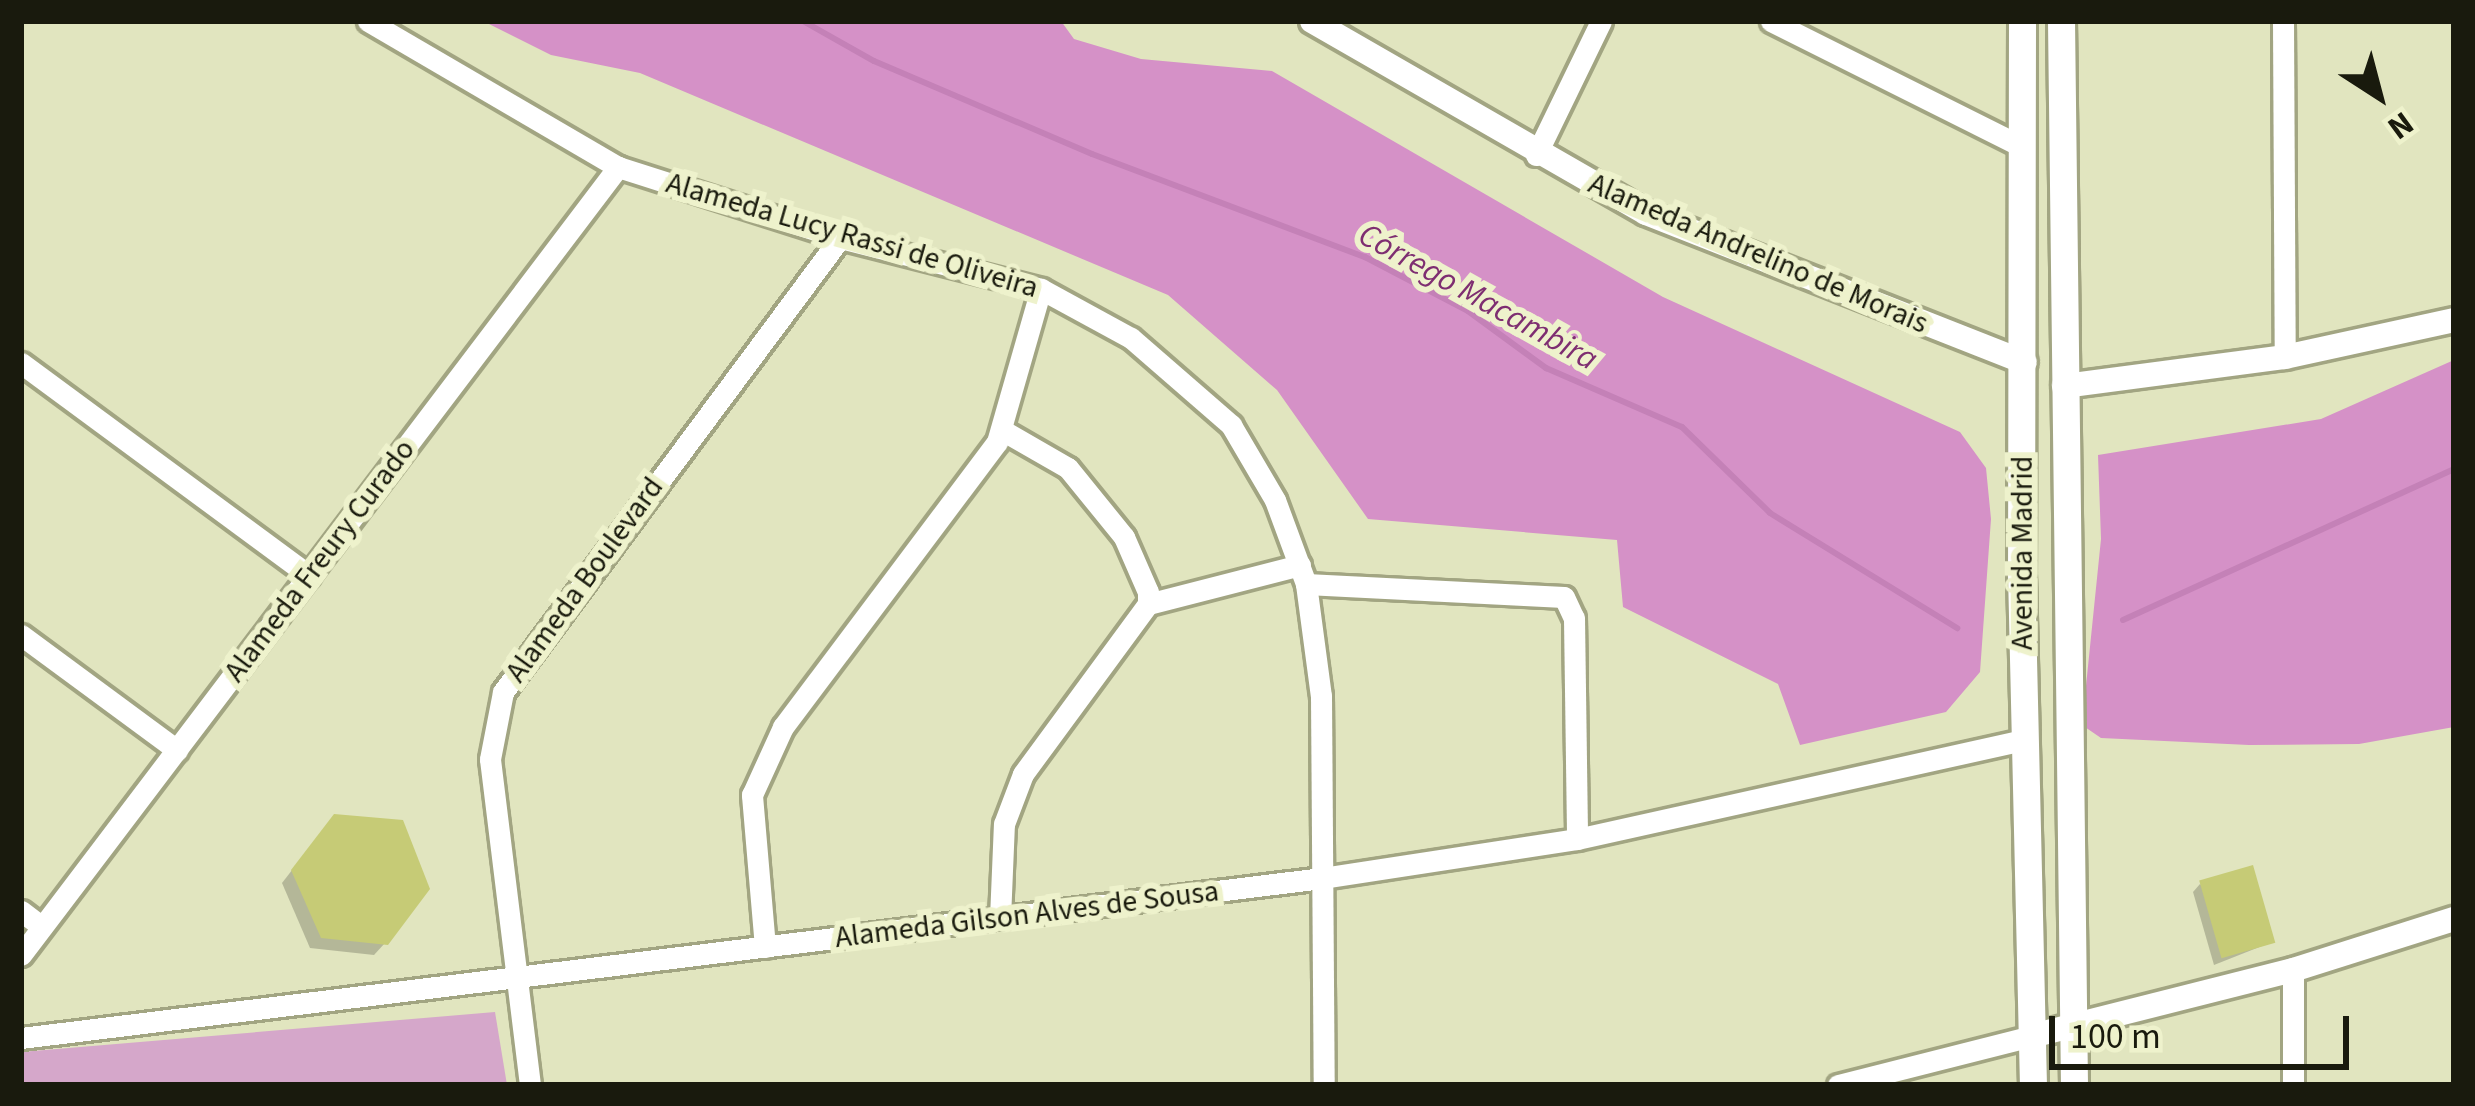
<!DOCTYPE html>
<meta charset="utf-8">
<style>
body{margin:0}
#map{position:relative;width:2475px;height:1106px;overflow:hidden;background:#e1e5bf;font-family:"Source Sans 3",sans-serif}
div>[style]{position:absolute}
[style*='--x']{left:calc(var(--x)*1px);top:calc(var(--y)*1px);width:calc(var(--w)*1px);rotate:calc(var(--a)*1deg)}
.green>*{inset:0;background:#d5a7ca}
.forest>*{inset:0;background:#d591c7}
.shadow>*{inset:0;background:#0003}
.stream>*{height:6px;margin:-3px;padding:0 3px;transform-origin:3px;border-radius:3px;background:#c481b7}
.building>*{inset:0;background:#c6cb76;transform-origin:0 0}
.roads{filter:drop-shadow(3px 0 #a2a582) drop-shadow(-3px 0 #a2a582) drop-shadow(0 3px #a2a582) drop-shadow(0 -3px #a2a582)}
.minor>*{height:21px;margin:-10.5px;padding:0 10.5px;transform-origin:10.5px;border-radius:10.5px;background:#fff}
.tertiary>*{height:24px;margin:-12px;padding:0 12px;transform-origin:12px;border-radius:12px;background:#fff}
.secondary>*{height:27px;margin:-13.5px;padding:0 13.5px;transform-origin:13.5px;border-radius:13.5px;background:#fff}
span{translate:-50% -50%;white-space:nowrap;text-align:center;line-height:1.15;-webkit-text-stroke:12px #eef2cc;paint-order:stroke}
.street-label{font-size:30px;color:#191a0d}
.water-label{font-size:33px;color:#7e2e71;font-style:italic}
.frame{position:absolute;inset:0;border:24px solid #191a0d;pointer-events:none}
.north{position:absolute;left:2319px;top:36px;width:120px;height:120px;-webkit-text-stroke:9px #eef2cc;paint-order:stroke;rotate:144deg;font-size:33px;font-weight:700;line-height:48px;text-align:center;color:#191a0d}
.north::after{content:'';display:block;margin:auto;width:42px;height:54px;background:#191a0d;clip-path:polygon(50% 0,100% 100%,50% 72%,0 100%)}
.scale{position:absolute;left:2049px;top:1016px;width:300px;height:54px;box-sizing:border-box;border:6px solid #191a0d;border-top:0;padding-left:15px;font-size:36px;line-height:42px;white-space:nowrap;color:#191a0d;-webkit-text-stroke:9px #eef2cc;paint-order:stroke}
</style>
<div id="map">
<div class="green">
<i style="clip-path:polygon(495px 1012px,507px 1085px,21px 1085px,21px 1052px)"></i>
</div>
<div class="forest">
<i style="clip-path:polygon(483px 21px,1061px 21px,1074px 39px,1141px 59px,1272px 71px,1663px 297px,1960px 432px,1986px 468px,1991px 519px,1980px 672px,1946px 712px,1800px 745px,1778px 684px,1623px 607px,1617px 540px,1368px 519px,1277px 390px,1168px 295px,640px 73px,551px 55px)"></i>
<i style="clip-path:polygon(2454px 360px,2454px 727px,2359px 744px,2249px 745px,2101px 738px,2082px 725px,2101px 539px,2098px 455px,2321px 419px)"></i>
</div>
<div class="shadow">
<i style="clip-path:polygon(324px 829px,385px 943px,374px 955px,310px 948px,282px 883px)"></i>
<i style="clip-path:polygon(2200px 884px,2272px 942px,2214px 965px,2193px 892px)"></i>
</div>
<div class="stream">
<i style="--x:803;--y:21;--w:81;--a:29.4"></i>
<i style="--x:874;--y:61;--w:237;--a:23.1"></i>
<i style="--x:1092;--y:154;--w:292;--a:20.7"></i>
<i style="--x:1365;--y:257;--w:116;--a:27.7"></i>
<i style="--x:1468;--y:311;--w:97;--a:36.2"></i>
<i style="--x:1546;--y:368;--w:148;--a:23.5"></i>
<i style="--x:1682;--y:427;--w:123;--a:44.3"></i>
<i style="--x:1770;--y:513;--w:220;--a:31.6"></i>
<i style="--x:2123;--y:620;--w:364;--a:-24.5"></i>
</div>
<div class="building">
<i style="clip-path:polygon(334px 814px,403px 820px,430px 889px,388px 945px,321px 938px,291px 870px)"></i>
<i style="left:2253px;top:865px;width:81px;height:56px;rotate:74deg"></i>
</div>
<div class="roads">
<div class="minor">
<i style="--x:368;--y:21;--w:290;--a:30.3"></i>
<i style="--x:618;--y:167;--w:233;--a:17.7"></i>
<i style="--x:840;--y:238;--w:207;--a:14.2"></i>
<i style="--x:1041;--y:289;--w:102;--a:28.6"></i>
<i style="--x:1131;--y:338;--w:133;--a:41"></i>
<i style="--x:1231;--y:425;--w:87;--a:59.6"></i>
<i style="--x:1275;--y:500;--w:90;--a:69.7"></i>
<i style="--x:1306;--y:584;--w:113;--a:82.4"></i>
<i style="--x:1321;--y:696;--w:389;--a:89.6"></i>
<i style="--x:1771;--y:21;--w:282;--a:26.6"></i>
<i style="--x:2283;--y:21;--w:336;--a:89.7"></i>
<i style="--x:1536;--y:155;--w:149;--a:-64.1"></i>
<i style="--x:21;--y:363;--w:358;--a:36.4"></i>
<i style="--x:1306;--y:584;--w:258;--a:2.9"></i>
<i style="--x:1564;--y:597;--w:23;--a:65"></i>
<i style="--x:1574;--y:618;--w:221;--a:89.2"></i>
<i style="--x:1148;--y:604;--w:157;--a:-14.4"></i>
<i style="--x:21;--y:635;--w:194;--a:36.4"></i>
<i style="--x:21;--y:911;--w:26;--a:37"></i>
<i style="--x:1000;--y:918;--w:94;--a:-87.6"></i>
<i style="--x:1004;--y:824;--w:53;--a:-69.2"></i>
<i style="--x:1023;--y:774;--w:211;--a:-53.7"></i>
<i style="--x:1148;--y:604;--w:12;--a:-90"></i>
<i style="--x:1148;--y:592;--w:60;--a:-113.6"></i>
<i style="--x:1124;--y:537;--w:89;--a:-129.1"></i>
<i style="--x:1068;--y:468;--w:76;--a:-150.1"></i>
<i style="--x:765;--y:947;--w:153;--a:-94.9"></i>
<i style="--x:752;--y:795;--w:75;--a:-65.5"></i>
<i style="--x:783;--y:727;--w:356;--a:-53.1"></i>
<i style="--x:997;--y:442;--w:159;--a:-74"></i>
<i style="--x:21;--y:955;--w:989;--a:-52.85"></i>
<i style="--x:21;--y:1038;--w:1311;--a:-7.01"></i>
<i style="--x:1322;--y:878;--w:258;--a:-8.7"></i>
<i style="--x:1577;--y:839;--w:458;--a:-12.5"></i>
<i style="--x:530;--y:1085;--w:328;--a:-97"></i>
<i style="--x:490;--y:759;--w:68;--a:-79"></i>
<i style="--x:503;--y:692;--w:565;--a:-53.41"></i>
<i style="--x:1838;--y:1085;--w:200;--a:-14.2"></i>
<i style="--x:2293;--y:1085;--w:115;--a:-90"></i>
</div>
<div class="tertiary">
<i style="--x:1312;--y:21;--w:385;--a:29.9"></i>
<i style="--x:1646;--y:213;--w:407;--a:21.5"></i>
<i style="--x:2064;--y:386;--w:223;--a:-7.5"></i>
<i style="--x:2285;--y:357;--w:173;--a:-12.3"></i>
<i style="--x:2032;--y:1036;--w:269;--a:-14.2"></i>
<i style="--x:2293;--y:970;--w:169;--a:-17.6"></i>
</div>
<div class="secondary">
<i style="--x:2022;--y:21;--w:552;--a:90.1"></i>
<i style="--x:2021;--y:573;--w:512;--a:88.66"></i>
<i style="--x:2061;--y:21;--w:1064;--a:89.3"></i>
</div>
</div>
<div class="street-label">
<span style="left:852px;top:236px;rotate:16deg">Alameda Lucy Rassi de Oliveira</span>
<span style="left:1758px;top:254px;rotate:23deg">Alameda Andrelino de Morais</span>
<span style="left:2023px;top:553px;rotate:-90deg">Avenida Madrid</span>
<span style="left:320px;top:561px;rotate:-53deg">Alameda Freury Curado</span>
<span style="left:585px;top:580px;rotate:-54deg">Alameda Boulevard</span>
<span style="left:1027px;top:915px;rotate:-7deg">Alameda Gilson Alves de Sousa</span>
</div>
<div class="water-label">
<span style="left:1478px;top:297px;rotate:29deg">Córrego Macambira</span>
</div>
<div class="frame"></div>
<div class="north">N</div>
<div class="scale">100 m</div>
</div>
